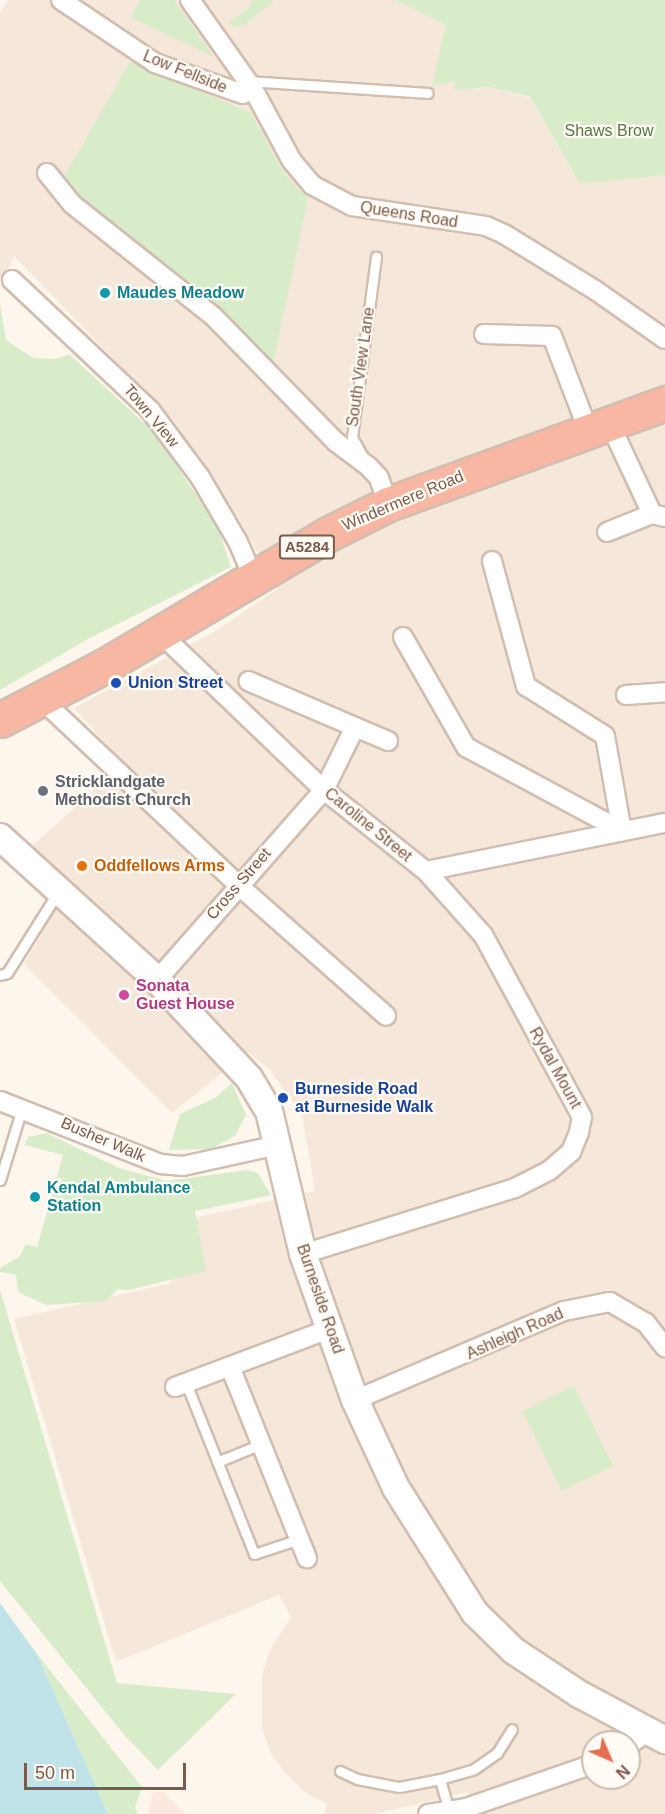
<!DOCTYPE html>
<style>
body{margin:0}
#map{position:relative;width:665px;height:1814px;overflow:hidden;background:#fdf6ec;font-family:Helvetica,sans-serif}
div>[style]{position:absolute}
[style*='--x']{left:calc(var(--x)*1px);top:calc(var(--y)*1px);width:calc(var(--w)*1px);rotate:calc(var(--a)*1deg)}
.residential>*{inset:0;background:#f5e8da}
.commercial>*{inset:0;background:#fde8e0}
.green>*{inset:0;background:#d8ecc9;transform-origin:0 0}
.water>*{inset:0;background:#bfe3e8}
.roads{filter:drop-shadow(2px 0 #d1beb0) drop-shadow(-2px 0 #d1beb0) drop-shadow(0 2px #d1beb0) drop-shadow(0 -2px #d1beb0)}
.lane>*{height:9px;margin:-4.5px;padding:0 4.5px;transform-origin:4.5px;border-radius:4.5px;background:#fff}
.street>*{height:18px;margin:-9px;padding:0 9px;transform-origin:9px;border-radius:9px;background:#fff}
.secondary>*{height:26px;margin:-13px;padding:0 13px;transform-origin:13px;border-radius:13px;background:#fff}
.highway>*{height:33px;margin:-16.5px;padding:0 16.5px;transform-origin:16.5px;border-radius:16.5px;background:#f7b7a3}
.dots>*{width:16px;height:16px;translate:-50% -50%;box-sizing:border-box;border:3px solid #fffaf3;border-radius:50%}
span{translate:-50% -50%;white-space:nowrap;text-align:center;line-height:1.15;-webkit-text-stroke:4.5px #fffaf3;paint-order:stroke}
.shield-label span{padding:2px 4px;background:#fffaf3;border:2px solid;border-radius:4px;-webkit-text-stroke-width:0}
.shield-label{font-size:15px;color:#7a5c4d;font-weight:700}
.street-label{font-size:16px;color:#7a5c4d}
.park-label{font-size:16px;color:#537a41}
.culture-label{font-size:16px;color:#0d838f;font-weight:700}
.left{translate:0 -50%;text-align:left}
.transit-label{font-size:16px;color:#164399;font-weight:700}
.worship-label{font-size:16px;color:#5b616d;font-weight:700}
.food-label{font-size:16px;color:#c56008;font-weight:700}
.hotel-label{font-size:16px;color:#b23c85;font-weight:700}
.north{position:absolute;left:581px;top:1730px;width:60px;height:60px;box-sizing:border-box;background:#fffaf3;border:2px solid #cabbb1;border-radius:50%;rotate:135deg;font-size:16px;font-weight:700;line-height:24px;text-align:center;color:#7a5c4d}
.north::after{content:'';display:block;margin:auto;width:21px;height:27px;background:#e76f51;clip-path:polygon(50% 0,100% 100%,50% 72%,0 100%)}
.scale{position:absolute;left:24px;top:1763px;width:162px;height:27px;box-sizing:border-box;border:3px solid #7a5c4d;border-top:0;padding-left:8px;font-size:18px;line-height:21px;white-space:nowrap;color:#7a5c4d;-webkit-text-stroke:4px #fffaf3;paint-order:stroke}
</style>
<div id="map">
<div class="residential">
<i style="clip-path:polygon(evenodd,8px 0,252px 0,249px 8px,229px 22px,246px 24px,275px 0,395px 0,446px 25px,454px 81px,475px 89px,489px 87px,530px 98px,580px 184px,665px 175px,665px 1814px,474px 1814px,467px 1792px,375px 1814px,324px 1814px,327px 1804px,307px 1794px,285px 1773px,271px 1754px,262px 1729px,262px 1675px,270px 1650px,291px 1617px,279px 1595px,116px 1662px,14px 1319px,171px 1283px,167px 1224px,315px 1191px,302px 1115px,270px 1070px,248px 1052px,172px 1113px,24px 964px,69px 887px,31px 847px,124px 763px,74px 708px,219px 629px,277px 589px,242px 524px,173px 420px,14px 256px,0 283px,0 13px,8px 0,593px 1742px,629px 1742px,629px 1778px,593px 1778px,593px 1742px)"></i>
</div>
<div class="commercial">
<i style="clip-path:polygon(153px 1792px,163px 1792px,185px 1814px,148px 1814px)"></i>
</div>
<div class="green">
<i style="clip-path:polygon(141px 0,174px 0,214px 57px,130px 17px)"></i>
<i style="clip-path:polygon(252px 0,275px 0,246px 24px,233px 28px,229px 22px,249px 8px)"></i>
<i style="clip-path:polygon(395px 0,665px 0,665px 175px,580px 184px,530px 97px,489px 87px,455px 90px,454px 81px,432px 86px,446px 25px)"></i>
<i style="clip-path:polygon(130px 61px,251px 113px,285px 175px,308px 198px,272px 369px,78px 201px,62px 181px)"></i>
<i style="clip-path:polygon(0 303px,6px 340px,33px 358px,55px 359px,69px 354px,153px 431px,217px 525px,231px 567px,88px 639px,0 690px)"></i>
<i style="clip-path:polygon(232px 1083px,246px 1115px,235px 1136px,211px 1149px,169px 1150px,180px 1114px,215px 1098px)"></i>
<i style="clip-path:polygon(46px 1133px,119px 1168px,167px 1181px,247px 1170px,258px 1173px,271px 1195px,195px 1211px,206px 1271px,129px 1290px,118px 1289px,105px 1301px,46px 1305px,18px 1292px,16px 1275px,0 1272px,0 1268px,20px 1256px,26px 1244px,37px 1247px,63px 1155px,25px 1145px,28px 1137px)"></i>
<i style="clip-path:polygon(0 1290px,117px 1683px,236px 1694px,158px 1770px,126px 1737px,0 1581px)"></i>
<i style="left:574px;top:1386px;width:89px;height:57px;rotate:64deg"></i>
<i style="clip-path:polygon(37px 1654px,142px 1787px,135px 1808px,138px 1814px,108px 1814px)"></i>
</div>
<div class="water">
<i style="clip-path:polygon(0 1603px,37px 1654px,108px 1814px,0 1814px)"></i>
</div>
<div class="roads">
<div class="lane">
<i style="--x:248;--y:81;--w:180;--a:3.8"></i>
<i style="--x:363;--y:457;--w:23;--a:-119"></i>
<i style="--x:352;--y:437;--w:182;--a:-82.4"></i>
<i style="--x:0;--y:975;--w:7;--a:-16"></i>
<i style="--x:7;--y:973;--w:96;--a:-57.8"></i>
<i style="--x:0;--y:1180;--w:75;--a:-73"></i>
<i style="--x:186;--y:1383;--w:184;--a:68.3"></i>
<i style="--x:254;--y:1554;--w:47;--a:-18.4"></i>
<i style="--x:217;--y:1462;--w:48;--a:-22.2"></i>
<i style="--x:340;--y:1771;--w:19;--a:25"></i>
<i style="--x:357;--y:1779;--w:43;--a:10.8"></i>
<i style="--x:399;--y:1787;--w:42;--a:-11"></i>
<i style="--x:449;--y:1811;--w:33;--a:-106"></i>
<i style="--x:440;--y:1779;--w:35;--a:-16"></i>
<i style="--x:474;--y:1769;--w:28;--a:-35"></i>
<i style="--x:497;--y:1753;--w:28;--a:-58"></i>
</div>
<div class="street">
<i style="--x:61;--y:0;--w:113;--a:33.8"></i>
<i style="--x:155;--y:63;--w:93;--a:19.4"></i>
<i style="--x:243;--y:94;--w:11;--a:-27"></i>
<i style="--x:190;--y:0;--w:109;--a:54.7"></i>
<i style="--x:253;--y:89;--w:82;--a:61.6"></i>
<i style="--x:292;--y:161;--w:31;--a:50"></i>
<i style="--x:312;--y:185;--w:45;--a:27.7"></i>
<i style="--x:352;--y:206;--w:135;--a:8.5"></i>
<i style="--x:486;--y:226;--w:20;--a:24"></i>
<i style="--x:504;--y:234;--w:107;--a:31.6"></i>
<i style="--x:595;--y:290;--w:85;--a:35"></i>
<i style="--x:47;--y:173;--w:40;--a:51"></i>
<i style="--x:72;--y:204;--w:180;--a:38.5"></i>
<i style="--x:213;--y:316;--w:176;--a:45.7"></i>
<i style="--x:336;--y:442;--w:40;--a:37"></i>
<i style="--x:368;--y:466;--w:16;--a:47"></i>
<i style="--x:379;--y:478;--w:28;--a:71"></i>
<i style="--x:12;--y:280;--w:190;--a:43.3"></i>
<i style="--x:150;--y:410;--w:84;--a:53.3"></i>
<i style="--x:200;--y:477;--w:75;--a:59.7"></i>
<i style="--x:238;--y:542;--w:40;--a:66.6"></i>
<i style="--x:484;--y:334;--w:68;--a:1.7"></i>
<i style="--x:552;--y:336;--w:101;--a:69"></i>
<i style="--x:609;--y:422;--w:102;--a:64.9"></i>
<i style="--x:652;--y:514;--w:13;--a:13"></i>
<i style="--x:607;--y:532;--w:48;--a:-21.8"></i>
<i style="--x:492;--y:561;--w:130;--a:74.8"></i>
<i style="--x:526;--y:686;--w:93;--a:32.3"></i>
<i style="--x:605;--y:736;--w:97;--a:79.9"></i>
<i style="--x:160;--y:633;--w:227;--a:43.8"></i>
<i style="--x:324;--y:790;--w:130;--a:38.5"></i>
<i style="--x:426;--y:871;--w:244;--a:-11.4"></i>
<i style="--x:403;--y:637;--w:127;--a:60.2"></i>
<i style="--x:466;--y:747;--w:177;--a:28.3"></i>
<i style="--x:626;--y:695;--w:39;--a:-4"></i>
<i style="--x:42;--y:700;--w:268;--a:43.3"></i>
<i style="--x:237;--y:884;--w:199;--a:41.5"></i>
<i style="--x:355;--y:727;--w:36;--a:23"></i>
<i style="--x:157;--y:980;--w:253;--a:-48.7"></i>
<i style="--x:324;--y:790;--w:70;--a:-63.8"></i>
<i style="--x:355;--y:727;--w:116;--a:-156.7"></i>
<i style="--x:0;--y:1101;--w:173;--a:21.4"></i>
<i style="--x:161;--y:1164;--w:22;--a:5"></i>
<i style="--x:183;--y:1166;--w:97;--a:-12.5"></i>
<i style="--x:303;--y:1254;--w:222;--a:-17.3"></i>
<i style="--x:515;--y:1188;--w:39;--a:-27"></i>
<i style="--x:550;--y:1170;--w:28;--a:-41"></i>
<i style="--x:571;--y:1152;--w:22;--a:-68"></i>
<i style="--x:579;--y:1132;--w:15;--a:-79"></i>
<i style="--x:582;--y:1117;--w:207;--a:-118.5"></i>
<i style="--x:483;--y:935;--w:86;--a:-131.7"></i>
<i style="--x:231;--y:1369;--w:204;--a:68.1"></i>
<i style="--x:175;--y:1387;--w:165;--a:-20.6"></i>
<i style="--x:355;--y:1400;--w:227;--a:-23.1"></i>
<i style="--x:564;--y:1311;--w:47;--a:-11.1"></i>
<i style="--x:610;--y:1302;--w:42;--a:30.3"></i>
<i style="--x:646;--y:1323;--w:31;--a:52"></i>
<i style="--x:629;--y:1745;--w:24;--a:-36"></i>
<i style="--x:428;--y:1814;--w:38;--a:-9"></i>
<i style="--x:466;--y:1808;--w:134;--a:-19.1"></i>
</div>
<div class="secondary">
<i style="--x:0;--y:837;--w:212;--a:42.3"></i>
<i style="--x:157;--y:980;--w:134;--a:46.8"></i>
<i style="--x:249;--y:1078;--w:39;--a:59"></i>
<i style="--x:269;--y:1111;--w:147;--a:76.6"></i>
<i style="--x:303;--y:1254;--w:155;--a:70.4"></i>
<i style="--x:355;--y:1400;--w:97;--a:65"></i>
<i style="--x:396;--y:1488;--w:148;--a:57.7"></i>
<i style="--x:475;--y:1613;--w:54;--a:44.3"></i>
<i style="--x:514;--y:1651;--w:78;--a:33.5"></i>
<i style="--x:579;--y:1694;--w:98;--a:28.1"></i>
</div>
<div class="highway">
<i style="--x:0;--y:720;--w:117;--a:-27.4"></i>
<i style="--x:104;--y:666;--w:258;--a:-30.5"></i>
<i style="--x:326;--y:535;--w:69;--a:-26.6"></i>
<i style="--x:388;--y:504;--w:295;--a:-20"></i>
</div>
</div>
<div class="dots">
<i style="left:105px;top:293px;background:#0f9aa8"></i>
<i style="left:116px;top:683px;background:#1a4fb4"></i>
<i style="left:43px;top:791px;background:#6b7280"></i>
<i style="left:82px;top:866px;background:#e8710a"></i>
<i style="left:124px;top:995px;background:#d1479c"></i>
<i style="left:283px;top:1098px;background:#1a4fb4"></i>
<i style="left:35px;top:1197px;background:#0f9aa8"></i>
</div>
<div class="shield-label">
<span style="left:307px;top:547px">A5284</span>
</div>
<div class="street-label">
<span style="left:185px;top:72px;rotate:22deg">Low Fellside</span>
<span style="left:409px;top:215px;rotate:9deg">Queens Road</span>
<span style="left:361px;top:367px;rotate:-82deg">South View Lane</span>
<span style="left:151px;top:416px;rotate:50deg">Town View</span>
<span style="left:403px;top:501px;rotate:-23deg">Windermere Road</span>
<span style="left:368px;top:825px;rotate:39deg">Caroline Street</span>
<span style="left:239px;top:884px;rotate:-49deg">Cross Street</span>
<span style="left:555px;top:1068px;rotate:61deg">Rydal Mount</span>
<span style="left:103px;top:1140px;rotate:23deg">Busher Walk</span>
<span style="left:320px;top:1299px;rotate:71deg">Burneside Road</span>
<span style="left:515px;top:1334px;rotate:-24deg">Ashleigh Road</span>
</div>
<div class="park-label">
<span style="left:609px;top:131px">Shaws Brow</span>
</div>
<div class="culture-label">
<span class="left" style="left:117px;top:293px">Maudes Meadow</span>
<span class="left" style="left:47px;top:1197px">Kendal Ambulance<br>Station</span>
</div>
<div class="transit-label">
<span class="left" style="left:128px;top:683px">Union Street</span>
<span class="left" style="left:295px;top:1098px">Burneside Road<br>at Burneside Walk</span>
</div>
<div class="worship-label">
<span class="left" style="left:55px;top:791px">Stricklandgate<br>Methodist Church</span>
</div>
<div class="food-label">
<span class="left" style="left:94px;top:866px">Oddfellows Arms</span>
</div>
<div class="hotel-label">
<span class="left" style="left:136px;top:995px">Sonata<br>Guest House</span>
</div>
<div class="north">N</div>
<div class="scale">50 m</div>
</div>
